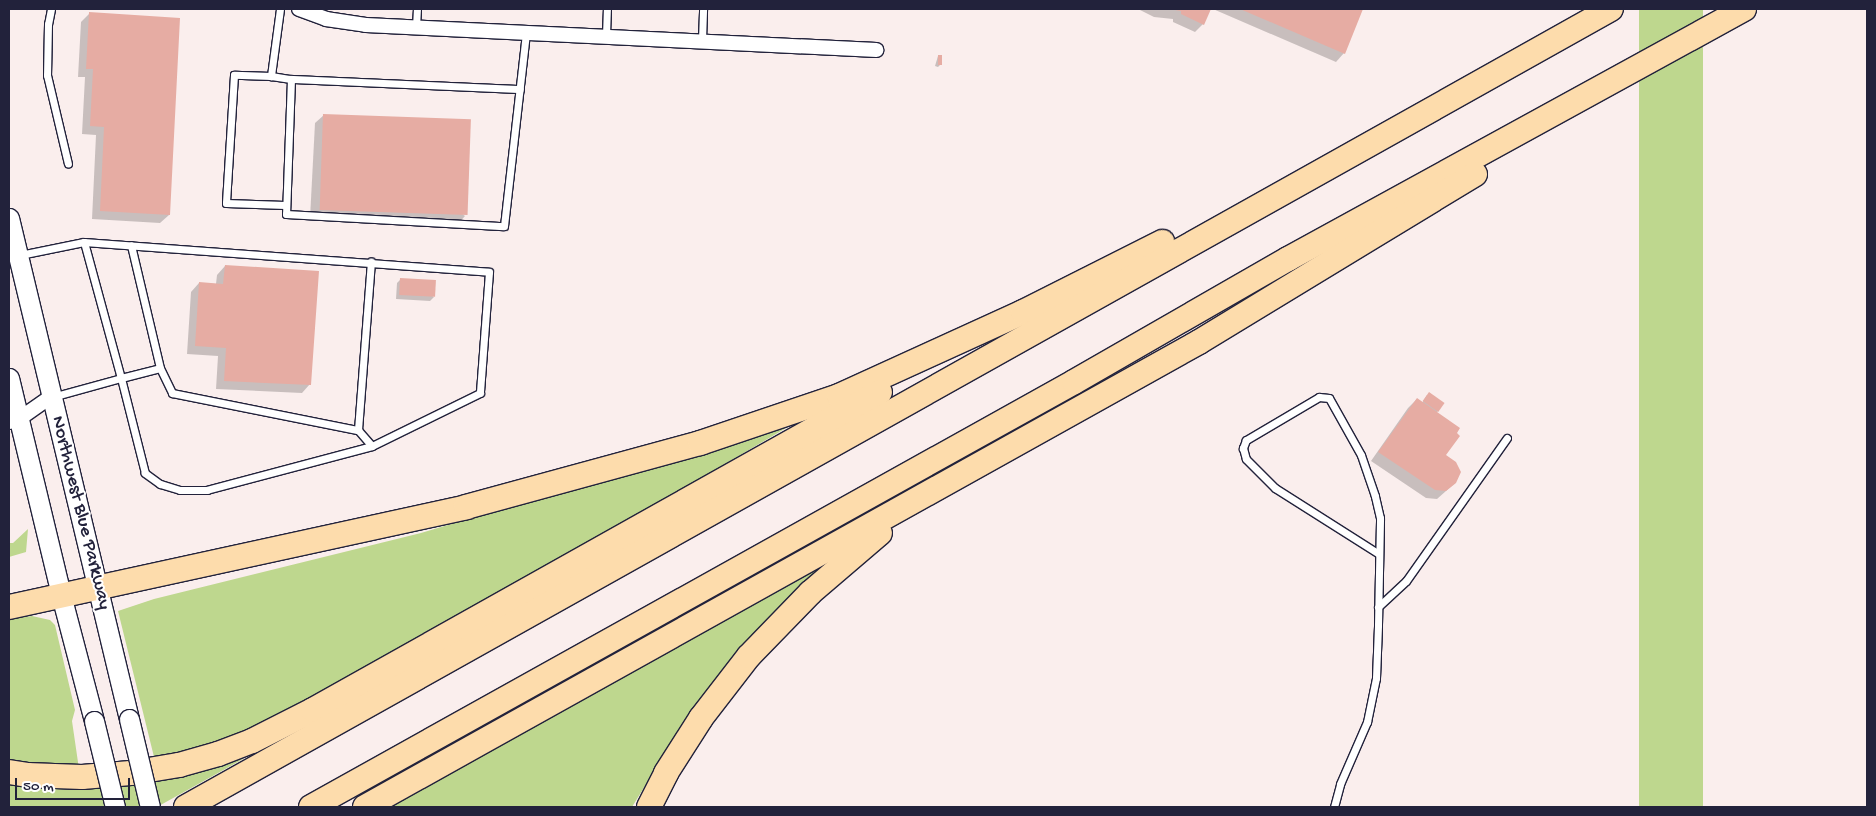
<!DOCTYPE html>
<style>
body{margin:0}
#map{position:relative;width:1876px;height:816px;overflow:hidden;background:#faeeed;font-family:"Gochi Hand",sans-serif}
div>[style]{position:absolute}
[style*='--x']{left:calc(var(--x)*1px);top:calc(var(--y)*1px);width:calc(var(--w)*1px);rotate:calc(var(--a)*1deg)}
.green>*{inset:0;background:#bed78e;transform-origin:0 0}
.shadow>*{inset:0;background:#0003}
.building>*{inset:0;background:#e6aca3;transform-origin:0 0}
.roads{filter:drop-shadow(1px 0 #22223b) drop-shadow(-1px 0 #22223b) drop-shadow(0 1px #22223b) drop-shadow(0 -1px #22223b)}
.lane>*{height:7px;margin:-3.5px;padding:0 3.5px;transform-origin:3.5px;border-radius:3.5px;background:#fff}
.street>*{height:14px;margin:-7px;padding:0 7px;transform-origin:7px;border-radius:7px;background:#fff}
.secondary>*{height:19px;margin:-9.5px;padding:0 9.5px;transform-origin:9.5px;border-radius:9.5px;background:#fff}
.highway>*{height:24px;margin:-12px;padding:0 12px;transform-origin:12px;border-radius:12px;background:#fddcac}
.bridges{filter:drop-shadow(1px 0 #22223b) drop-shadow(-1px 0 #22223b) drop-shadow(0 1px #22223b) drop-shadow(0 -1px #22223b)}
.secondary-bridge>*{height:19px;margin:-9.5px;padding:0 9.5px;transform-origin:9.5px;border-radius:9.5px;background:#fff}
span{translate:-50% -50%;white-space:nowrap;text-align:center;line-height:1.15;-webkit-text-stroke:4px #fff;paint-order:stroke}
.street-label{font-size:19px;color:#22223b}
.frame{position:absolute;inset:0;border:10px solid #22223b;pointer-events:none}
.scale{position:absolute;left:15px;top:778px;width:115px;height:22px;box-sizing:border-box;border:2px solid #22223b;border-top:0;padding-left:6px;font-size:15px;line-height:18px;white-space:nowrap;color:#22223b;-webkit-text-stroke:4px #fff;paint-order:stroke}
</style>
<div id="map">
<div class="green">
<i style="left:1639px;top:9px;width:64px;height:1630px"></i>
<i style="clip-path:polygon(798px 421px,669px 497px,258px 727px,229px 741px,155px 761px,118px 611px,154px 599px,421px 533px)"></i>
<i style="clip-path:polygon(28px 529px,26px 552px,9px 557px,9px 543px,13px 543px)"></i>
<i style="clip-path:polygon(841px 552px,669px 747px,632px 807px,386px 807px)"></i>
<i style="clip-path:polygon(32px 616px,50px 620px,55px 625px,75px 710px,72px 721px,79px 769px,9px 764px,9px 619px)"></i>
<i style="clip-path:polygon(245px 758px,157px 807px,9px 807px,9px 781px,160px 780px,188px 775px)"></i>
</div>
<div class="shadow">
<i style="clip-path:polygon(1138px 9px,1210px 9px,1203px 24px,1195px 32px,1173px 22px,1173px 19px,1154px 17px)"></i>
<i style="clip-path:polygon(1213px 9px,1362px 9px,1344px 53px,1336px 62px)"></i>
<i style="clip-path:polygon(89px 14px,169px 215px,160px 223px,92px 219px,96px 135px,82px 134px,85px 77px,78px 77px,81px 22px)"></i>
<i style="clip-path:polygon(938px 56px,940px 65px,938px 67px,935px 66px)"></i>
<i style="clip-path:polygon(324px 115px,465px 216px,457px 225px,310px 218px,315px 123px)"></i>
<i style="clip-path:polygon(225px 266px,310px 384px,302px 393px,216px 389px,218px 356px,187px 354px,191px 292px,199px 283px,216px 284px,217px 275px)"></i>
<i style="clip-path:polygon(401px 279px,434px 297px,430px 301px,396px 299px,397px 283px)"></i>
<i style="clip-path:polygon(1427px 395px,1438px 411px,1436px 413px,1444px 455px,1455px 483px,1437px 499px,1426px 498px,1371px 461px,1408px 408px,1417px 399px,1422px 403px)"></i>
</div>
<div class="building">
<i style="clip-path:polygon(1169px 9px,1211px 9px,1204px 25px,1181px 14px,1181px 11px)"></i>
<i style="clip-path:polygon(1240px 9px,1363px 9px,1345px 54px)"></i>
<i style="clip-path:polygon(89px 12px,180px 18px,170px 215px,100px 211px,104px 127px,90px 126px,93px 69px,86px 69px)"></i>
<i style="left:938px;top:55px;width:4px;height:10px"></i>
<i style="left:323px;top:114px;width:148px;height:96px;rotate:2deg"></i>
<i style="clip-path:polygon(225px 265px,319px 271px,311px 385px,224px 381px,226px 348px,195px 346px,199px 282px,223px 284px)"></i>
<i style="left:400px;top:278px;width:36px;height:17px;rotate:3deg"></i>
<i style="left:1429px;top:392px;width:19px;height:11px;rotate:35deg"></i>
<i style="clip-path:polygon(1417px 398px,1460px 428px,1457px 433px,1460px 436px,1446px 455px,1456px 462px,1461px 472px,1456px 483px,1446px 491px,1435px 490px,1378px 452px)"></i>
</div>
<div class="roads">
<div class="lane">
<i style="--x:51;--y:9;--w:15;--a:101"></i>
<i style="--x:48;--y:24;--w:51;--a:91.1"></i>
<i style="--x:47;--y:75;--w:91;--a:76.7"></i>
<i style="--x:280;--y:9;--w:68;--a:97.7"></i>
<i style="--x:271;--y:76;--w:20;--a:9"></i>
<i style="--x:291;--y:79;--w:135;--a:92.1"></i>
<i style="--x:286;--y:214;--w:218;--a:3.2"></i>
<i style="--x:504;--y:226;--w:195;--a:-83.5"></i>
<i style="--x:416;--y:27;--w:18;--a:-87"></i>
<i style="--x:606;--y:35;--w:26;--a:-88"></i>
<i style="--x:702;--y:40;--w:31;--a:-88"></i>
<i style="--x:271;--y:76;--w:37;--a:-178"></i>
<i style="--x:234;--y:75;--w:128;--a:93.6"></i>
<i style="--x:226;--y:203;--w:59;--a:1.9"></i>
<i style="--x:291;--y:79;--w:229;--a:2.5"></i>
<i style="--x:84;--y:242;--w:141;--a:74.8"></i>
<i style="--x:121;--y:378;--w:40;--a:-14.4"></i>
<i style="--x:160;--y:368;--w:126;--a:-103.3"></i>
<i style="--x:20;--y:255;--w:65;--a:-11.5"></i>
<i style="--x:84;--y:242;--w:406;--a:4.2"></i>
<i style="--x:489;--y:272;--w:121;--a:94.3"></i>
<i style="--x:480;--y:393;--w:120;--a:153.9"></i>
<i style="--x:372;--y:446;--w:171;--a:165.1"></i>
<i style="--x:207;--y:490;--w:27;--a:180"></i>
<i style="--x:180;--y:490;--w:21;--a:-163"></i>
<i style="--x:160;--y:484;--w:19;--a:-144"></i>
<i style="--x:145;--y:473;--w:98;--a:-104.2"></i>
<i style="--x:121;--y:378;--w:72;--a:164.6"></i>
<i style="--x:160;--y:368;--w:28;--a:64"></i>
<i style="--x:172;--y:393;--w:190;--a:11.3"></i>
<i style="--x:358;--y:430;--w:21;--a:49"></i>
<i style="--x:358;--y:430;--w:169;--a:-85.6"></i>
<i style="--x:1378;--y:607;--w:38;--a:-43"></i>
<i style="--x:1406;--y:581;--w:175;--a:-54.8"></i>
<i style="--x:1334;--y:807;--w:24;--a:-75"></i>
<i style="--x:1340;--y:784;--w:68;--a:-66.5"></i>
<i style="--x:1367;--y:722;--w:45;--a:-78.4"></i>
<i style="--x:1376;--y:678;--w:53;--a:-87.8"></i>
<i style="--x:1378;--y:625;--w:107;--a:-88.9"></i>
<i style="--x:1380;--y:518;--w:23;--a:-103"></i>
<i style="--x:1375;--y:496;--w:43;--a:-108.9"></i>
<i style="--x:1361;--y:455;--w:65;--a:-119.3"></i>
<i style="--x:1329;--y:398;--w:10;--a:-174"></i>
<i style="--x:1319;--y:397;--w:85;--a:149.5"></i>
<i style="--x:1246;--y:440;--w:9;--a:111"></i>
<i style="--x:1243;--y:448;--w:11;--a:75"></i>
<i style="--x:1246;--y:459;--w:41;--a:45"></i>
<i style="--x:1275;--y:488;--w:123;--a:32.4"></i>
</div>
<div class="street">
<i style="--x:299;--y:9;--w:29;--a:20"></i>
<i style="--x:326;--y:19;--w:40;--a:8.5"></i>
<i style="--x:366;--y:25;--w:511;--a:2.81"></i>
<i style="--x:9;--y:422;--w:10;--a:-17"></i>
<i style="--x:19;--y:419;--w:39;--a:-35"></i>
</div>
<div class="secondary">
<i style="--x:9;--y:218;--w:515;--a:76.53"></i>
<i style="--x:9;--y:378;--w:223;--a:76.5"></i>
<i style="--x:61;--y:595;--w:130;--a:75.3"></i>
</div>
<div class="highway">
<i style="--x:9;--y:607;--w:468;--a:-12.3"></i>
<i style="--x:466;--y:507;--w:243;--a:-15.3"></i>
<i style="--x:700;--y:443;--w:147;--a:-18.7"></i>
<i style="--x:839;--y:396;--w:202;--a:-24.5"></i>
<i style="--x:1023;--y:312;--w:156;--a:-26.7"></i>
<i style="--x:9;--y:772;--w:18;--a:9"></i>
<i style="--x:27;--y:775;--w:55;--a:2.1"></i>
<i style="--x:82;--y:777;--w:49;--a:-4.7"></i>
<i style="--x:131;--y:773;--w:49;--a:-9.5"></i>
<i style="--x:179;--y:765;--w:41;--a:-15.8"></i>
<i style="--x:218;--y:754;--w:36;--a:-21"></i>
<i style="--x:252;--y:741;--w:68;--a:-26.9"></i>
<i style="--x:313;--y:710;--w:650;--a:-29.29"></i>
<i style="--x:186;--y:807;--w:1633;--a:-29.25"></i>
<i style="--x:311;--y:807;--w:873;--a:-29.12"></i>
<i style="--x:1074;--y:382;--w:247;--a:-29.9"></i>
<i style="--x:1288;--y:259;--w:520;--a:-28.73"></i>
<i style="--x:365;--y:807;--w:955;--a:-29.14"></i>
<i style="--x:1199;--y:342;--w:323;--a:-31.3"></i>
<i style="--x:649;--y:807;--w:38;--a:-63"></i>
<i style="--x:666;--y:773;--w:65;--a:-57.5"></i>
<i style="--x:701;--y:718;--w:78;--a:-52.3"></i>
<i style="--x:749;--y:656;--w:88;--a:-45.9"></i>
<i style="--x:810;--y:593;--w:92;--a:-40.6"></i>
</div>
</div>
<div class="bridges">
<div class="secondary-bridge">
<i style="--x:129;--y:719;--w:90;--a:76.6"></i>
<i style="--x:94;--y:721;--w:89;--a:76.3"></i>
</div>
</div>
<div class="street-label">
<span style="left:80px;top:513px;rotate:76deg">Northwest Blue Parkway</span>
</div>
<div class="frame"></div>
<div class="scale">50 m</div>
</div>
